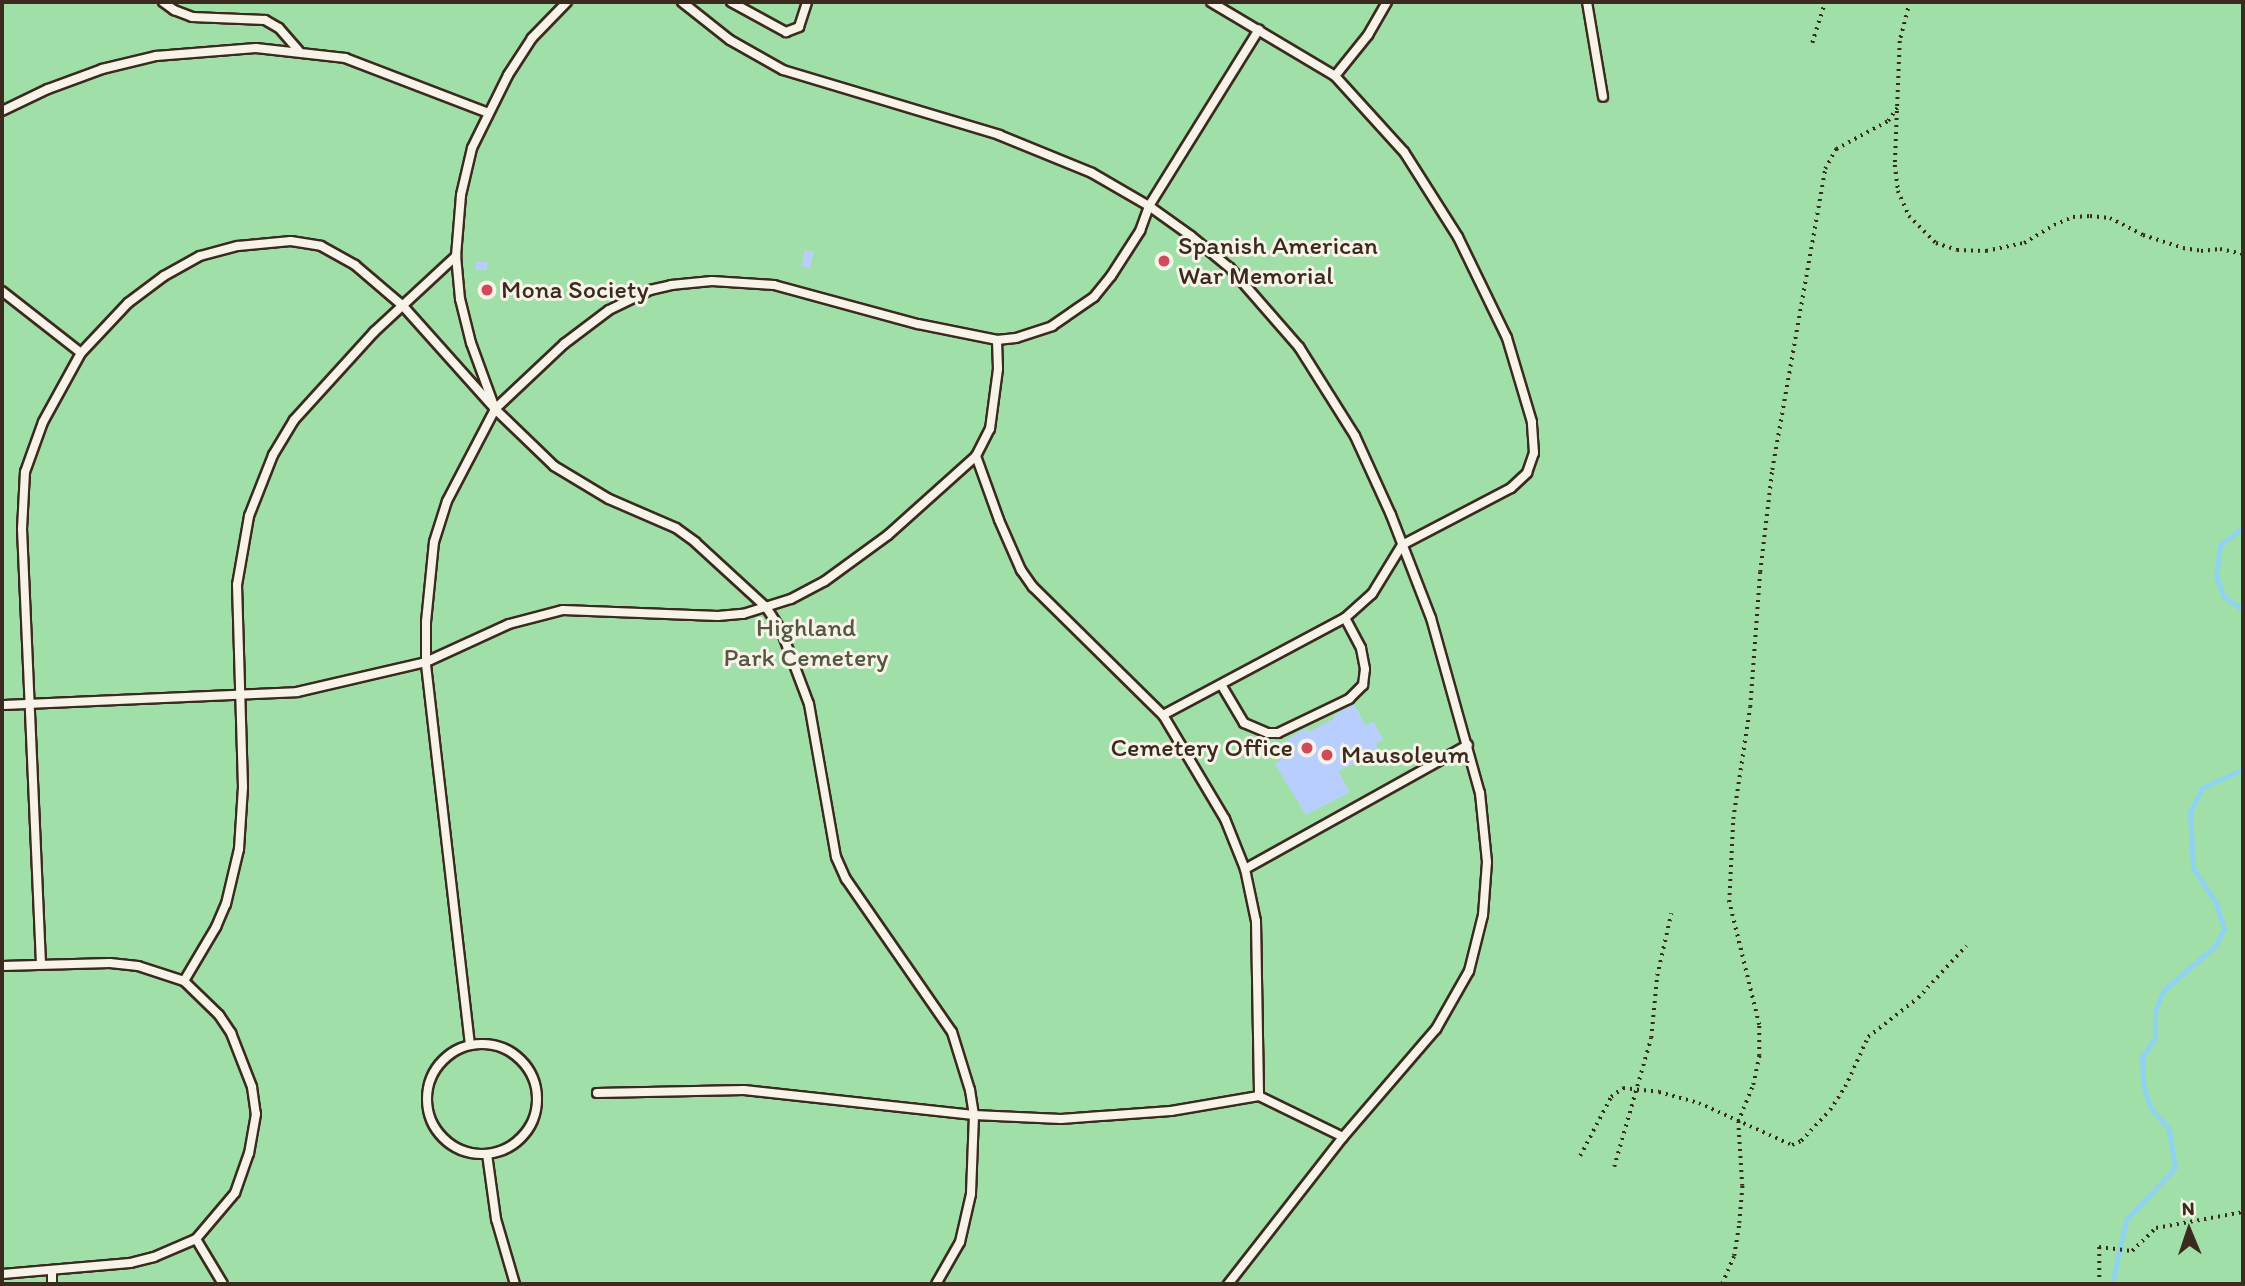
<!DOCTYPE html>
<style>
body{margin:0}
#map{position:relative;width:2245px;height:1286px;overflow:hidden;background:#eaecec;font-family:Itim,sans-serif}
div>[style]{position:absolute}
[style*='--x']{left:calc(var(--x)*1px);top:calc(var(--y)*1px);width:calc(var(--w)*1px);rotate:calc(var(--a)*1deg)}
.green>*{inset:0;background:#a0e0a8;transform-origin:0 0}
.stream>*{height:5px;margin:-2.5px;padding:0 2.5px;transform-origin:2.5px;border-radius:2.5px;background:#8fd3f1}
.building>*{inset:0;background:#b8cffe;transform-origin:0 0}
.path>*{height:3.5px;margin-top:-1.75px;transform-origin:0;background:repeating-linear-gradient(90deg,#3b2a1e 0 2px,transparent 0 7px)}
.roads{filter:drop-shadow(2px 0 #3b2a1e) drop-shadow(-2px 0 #3b2a1e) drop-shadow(0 2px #3b2a1e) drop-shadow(0 -2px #3b2a1e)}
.lane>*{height:8px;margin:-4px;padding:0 4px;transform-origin:4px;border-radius:4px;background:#f7f3e8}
.lane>.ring{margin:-4px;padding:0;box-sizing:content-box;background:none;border:8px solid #f7f3e8;border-radius:50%}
.dots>*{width:19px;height:19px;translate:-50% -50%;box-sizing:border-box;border:4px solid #f7f3e8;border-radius:50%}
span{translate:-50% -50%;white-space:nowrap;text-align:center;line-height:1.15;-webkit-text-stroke:6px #f7f3e8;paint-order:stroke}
.poi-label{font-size:26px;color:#3b2a1e}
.left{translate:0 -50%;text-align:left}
.right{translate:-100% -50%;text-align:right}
.park-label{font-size:26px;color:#545840}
.frame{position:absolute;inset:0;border:4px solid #3b2a1e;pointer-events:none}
.north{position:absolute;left:2154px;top:1195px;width:70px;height:70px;-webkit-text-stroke:5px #f7f3e8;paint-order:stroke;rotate:358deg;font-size:19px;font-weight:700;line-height:28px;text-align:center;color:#3b2a1e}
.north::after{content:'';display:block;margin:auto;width:24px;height:32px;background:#3b2a1e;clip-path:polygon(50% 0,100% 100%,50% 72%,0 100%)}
</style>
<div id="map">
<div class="green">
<i style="left:2px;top:2px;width:2241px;height:1282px"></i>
</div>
<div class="stream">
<i style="--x:2243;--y:527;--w:29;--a:142"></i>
<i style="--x:2220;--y:545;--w:31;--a:97"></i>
<i style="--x:2216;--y:576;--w:22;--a:69"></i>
<i style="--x:2224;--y:597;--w:23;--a:34"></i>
<i style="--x:2112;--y:1284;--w:66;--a:-77.7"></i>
<i style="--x:2126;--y:1220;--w:71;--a:-46.7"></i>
<i style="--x:2175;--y:1168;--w:39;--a:-99"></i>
<i style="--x:2169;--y:1129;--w:29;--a:-131"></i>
<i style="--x:2150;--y:1107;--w:24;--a:-107"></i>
<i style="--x:2143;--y:1084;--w:27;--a:-92"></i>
<i style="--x:2142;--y:1057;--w:23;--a:-56"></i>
<i style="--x:2155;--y:1038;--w:27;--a:-90"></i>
<i style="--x:2155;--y:1011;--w:22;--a:-68"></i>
<i style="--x:2163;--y:991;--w:69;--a:-40.9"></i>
<i style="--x:2215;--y:946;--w:19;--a:-62"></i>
<i style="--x:2224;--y:929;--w:27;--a:-107"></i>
<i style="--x:2216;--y:903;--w:42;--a:-123.3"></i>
<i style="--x:2193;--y:868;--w:56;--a:-93.1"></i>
<i style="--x:2190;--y:812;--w:27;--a:-63"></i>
<i style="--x:2202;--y:788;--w:45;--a:-24.9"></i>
</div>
<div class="building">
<i style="left:805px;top:250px;width:9px;height:17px;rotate:13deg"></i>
<i style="left:476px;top:262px;width:11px;height:8px"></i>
<i style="clip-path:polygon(1354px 704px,1366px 726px,1373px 721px,1383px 740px,1376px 743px,1378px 750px,1375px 761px,1366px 764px,1358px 762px,1338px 771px,1350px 792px,1306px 815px,1275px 764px,1281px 760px,1274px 748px,1306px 728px,1309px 732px,1335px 718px,1334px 715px)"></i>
</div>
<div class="path">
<i style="--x:1910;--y:2;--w:40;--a:104.4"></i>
<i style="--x:1900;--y:41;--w:124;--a:92.3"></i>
<i style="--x:1895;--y:165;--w:26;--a:83"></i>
<i style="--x:1898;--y:191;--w:27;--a:66"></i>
<i style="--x:1909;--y:216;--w:38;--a:45"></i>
<i style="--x:1936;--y:243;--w:22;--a:18"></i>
<i style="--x:1957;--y:250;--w:29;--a:2"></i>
<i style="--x:1986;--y:251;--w:39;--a:-12"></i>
<i style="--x:2024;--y:243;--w:35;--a:-31"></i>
<i style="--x:2054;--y:225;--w:21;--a:-23"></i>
<i style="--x:2073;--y:217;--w:17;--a:-3"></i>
<i style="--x:2090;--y:216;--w:20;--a:6"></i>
<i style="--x:2110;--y:218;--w:37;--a:27"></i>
<i style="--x:2143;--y:235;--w:42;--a:18"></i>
<i style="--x:2183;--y:248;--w:18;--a:9"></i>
<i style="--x:2201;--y:251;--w:19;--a:-6"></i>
<i style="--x:2220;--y:249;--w:24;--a:12"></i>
<i style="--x:1812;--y:43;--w:43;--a:-72.4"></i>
<i style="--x:1580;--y:1156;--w:67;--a:-62.3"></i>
<i style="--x:1611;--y:1097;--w:15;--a:-37"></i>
<i style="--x:1623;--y:1088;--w:36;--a:6"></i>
<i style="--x:1659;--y:1092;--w:41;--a:15.4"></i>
<i style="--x:1699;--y:1103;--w:102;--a:24.3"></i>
<i style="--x:1792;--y:1145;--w:10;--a:-24"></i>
<i style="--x:1801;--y:1141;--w:42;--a:-46.9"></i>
<i style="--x:1830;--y:1110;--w:27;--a:-57"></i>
<i style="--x:1845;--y:1087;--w:55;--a:-65.3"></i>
<i style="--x:1868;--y:1037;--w:63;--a:-38"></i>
<i style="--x:1918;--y:998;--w:71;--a:-47.3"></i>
<i style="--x:1614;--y:1167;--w:134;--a:-74"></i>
<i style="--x:1651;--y:1038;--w:62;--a:-84.5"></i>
<i style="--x:1657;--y:976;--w:64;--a:-77.3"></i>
<i style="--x:1722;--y:1284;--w:30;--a:-67"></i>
<i style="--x:1734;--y:1256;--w:33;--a:-81"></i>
<i style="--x:1739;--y:1223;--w:37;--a:-85"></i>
<i style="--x:1742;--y:1186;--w:64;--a:-93.6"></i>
<i style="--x:1738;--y:1122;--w:40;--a:-68"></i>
<i style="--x:1753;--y:1085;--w:30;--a:-78"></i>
<i style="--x:1759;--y:1056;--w:31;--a:-90"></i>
<i style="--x:1759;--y:1025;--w:127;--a:-103.7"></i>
<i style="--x:1729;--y:902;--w:83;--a:-87.2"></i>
<i style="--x:1733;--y:819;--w:113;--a:-81.4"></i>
<i style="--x:1750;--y:707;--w:135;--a:-85.8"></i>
<i style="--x:1760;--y:572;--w:103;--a:-83.3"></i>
<i style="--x:1772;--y:470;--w:306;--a:-80"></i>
<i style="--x:1825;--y:169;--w:23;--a:-61"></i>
<i style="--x:1836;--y:149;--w:59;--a:-28.3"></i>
<i style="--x:1888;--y:121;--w:16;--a:-55"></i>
<i style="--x:2099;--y:1284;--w:37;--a:-90"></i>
<i style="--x:2099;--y:1247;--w:33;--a:7"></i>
<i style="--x:2132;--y:1251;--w:33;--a:-44"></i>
<i style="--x:2156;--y:1228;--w:88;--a:-10.4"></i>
</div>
<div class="roads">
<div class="lane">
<i style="--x:163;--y:2;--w:14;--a:36"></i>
<i style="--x:174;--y:10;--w:19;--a:21"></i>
<i style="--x:192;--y:17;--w:73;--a:2.4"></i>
<i style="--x:265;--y:20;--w:16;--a:30"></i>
<i style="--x:279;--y:28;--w:30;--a:49"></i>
<i style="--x:682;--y:2;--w:61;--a:38.4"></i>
<i style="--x:730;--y:40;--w:61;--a:29.5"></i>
<i style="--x:783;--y:70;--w:226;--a:16.7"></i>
<i style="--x:999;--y:135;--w:100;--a:22.2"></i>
<i style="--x:1092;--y:173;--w:66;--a:30.1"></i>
<i style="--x:1149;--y:206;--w:52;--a:35.5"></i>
<i style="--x:1191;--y:236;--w:50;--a:39.4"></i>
<i style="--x:1230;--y:268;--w:105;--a:48.9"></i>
<i style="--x:1299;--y:347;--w:105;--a:57.8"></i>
<i style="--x:1355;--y:436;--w:87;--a:65.5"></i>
<i style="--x:1391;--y:515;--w:110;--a:68.8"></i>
<i style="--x:1431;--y:618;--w:182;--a:74.4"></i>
<i style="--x:1480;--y:793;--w:69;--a:84.2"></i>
<i style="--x:1487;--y:862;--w:53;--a:94.3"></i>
<i style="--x:1483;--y:915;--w:58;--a:104"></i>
<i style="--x:1469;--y:971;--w:67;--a:119.6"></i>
<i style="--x:1436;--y:1029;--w:143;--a:130.7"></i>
<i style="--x:1343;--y:1137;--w:187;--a:128"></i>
<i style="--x:731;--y:2;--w:63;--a:28.6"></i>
<i style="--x:786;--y:32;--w:14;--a:-21"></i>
<i style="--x:799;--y:27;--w:26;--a:-72"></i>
<i style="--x:1587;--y:2;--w:96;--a:80.4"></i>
<i style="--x:1335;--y:76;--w:53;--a:-51.2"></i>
<i style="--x:1368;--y:35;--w:38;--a:-60"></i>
<i style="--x:2;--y:111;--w:51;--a:-25.6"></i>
<i style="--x:48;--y:89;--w:58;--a:-20.3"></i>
<i style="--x:102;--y:69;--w:56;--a:-13.5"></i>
<i style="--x:156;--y:56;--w:100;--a:-4.6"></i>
<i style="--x:256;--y:48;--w:90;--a:6.4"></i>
<i style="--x:345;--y:58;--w:153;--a:21"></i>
<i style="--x:2;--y:291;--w:100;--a:38.1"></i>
<i style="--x:493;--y:403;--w:64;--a:-110.1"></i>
<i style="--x:471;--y:343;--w:45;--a:-104"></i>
<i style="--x:460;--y:299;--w:43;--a:-95.3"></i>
<i style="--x:456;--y:256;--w:61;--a:-85.3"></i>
<i style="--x:461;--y:195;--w:48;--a:-76.8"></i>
<i style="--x:472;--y:148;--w:81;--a:-63.7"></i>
<i style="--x:508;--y:75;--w:44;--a:-57"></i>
<i style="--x:532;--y:38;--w:50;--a:-45.8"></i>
<i style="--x:976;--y:456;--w:68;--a:70.2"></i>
<i style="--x:999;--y:520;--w:55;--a:66.3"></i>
<i style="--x:1021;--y:570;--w:21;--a:55"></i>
<i style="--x:1033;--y:587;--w:182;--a:44.6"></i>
<i style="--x:1163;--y:715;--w:121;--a:59.2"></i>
<i style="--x:1225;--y:819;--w:54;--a:68.2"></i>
<i style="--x:1245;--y:869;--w:53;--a:78.1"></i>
<i style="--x:1256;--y:921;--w:175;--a:89"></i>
<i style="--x:1222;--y:686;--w:43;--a:59.3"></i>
<i style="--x:1244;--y:723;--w:26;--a:23"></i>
<i style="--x:1268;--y:733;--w:10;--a:0"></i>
<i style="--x:1278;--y:733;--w:79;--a:-25.6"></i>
<i style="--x:1349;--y:699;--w:20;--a:-45"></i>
<i style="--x:1363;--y:685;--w:16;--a:-83"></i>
<i style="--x:1365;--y:669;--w:21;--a:-101"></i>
<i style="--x:1361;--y:648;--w:34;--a:-118"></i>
<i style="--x:2;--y:705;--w:295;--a:-2.5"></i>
<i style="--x:297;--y:692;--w:132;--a:-13.1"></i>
<i style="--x:426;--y:662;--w:91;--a:-24.6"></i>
<i style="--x:509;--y:624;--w:56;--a:-14.5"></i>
<i style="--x:563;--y:610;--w:155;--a:2.2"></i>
<i style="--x:718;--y:616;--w:25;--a:-5"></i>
<i style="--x:743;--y:614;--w:50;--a:-17.4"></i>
<i style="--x:791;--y:599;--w:38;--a:-28"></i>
<i style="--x:825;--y:581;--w:78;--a:-36.1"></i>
<i style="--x:888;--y:535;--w:118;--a:-41.9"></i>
<i style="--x:976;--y:456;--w:30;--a:-63"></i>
<i style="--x:990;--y:429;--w:61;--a:-82.4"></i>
<i style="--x:998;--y:369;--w:29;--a:-92"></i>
<i style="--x:1163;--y:715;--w:206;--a:-28.1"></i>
<i style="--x:1345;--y:618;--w:36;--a:-42"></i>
<i style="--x:1372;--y:594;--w:57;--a:-58.5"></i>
<i style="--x:1402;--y:545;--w:123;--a:-27.6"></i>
<i style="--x:1511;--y:488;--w:22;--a:-43"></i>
<i style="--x:1527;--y:473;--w:21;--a:-71"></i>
<i style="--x:1534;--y:453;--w:31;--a:-94"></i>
<i style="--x:1532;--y:422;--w:88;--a:-106.6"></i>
<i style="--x:1507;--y:338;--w:112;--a:-115.9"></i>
<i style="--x:1458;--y:237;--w:101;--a:-122.4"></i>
<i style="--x:1404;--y:152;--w:103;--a:-132.2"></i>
<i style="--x:1335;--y:76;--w:144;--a:-149.2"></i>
<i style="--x:1245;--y:869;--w:255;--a:-29.1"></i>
<i style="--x:41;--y:964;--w:435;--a:-92.5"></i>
<i style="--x:22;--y:529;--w:57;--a:-87"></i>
<i style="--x:25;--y:472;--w:53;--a:-70.2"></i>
<i style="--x:43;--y:422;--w:79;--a:-61.2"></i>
<i style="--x:81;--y:353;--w:69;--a:-46.8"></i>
<i style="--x:128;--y:303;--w:45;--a:-36.9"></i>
<i style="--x:164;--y:276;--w:41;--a:-29.1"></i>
<i style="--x:200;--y:256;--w:39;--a:-15"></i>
<i style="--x:238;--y:246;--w:53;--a:-5.4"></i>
<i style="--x:291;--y:241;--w:30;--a:9"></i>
<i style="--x:321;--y:246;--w:39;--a:29"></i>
<i style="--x:355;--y:265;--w:63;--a:40.5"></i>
<i style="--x:403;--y:306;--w:138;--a:48.2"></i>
<i style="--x:495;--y:409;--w:82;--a:44"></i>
<i style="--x:554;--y:466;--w:64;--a:31"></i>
<i style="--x:609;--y:499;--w:73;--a:23.4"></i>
<i style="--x:676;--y:528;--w:24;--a:36"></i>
<i style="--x:695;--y:542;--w:96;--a:42.5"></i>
<i style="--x:766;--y:607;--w:27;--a:57"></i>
<i style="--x:781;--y:630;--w:79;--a:69.3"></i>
<i style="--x:809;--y:704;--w:155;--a:80"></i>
<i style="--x:836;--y:857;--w:24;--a:66"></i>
<i style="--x:846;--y:879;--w:186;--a:55.3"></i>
<i style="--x:952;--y:1032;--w:61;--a:72.8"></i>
<i style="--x:970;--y:1090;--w:25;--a:81"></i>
<i style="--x:974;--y:1115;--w:79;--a:92.2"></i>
<i style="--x:971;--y:1194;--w:49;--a:102.9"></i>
<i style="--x:960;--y:1242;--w:48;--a:119.7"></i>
<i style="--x:2;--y:966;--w:108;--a:-1.6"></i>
<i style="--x:110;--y:963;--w:28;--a:6"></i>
<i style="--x:138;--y:966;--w:48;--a:18.1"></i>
<i style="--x:184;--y:981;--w:49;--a:44.2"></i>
<i style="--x:219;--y:1015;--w:22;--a:56"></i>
<i style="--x:231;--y:1033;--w:58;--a:68.7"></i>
<i style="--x:252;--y:1087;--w:27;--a:82"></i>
<i style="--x:256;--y:1114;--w:40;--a:100"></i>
<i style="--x:249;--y:1153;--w:42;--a:109.3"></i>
<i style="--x:235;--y:1193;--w:60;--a:130.3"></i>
<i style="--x:196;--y:1239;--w:46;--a:156.8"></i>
<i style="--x:154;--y:1257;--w:25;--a:166"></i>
<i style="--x:130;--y:1263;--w:128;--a:175.1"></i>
<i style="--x:184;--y:981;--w:63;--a:-59.3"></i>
<i style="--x:216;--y:927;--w:25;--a:-67"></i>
<i style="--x:226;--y:904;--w:57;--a:-76.7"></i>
<i style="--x:239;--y:849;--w:62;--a:-86.3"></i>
<i style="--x:243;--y:787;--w:202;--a:-91.7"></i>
<i style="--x:237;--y:585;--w:70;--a:-80.1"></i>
<i style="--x:249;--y:516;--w:66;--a:-68.5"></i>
<i style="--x:273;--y:455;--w:41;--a:-59"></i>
<i style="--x:294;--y:420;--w:119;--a:-47.7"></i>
<i style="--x:374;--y:332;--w:112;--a:-42.8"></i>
<i class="ring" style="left:427px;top:1044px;width:102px;height:102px"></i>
<i style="--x:470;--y:1045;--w:386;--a:-96.6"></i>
<i style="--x:426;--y:662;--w:40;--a:-90"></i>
<i style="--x:426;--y:622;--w:80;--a:-84.3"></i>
<i style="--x:434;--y:542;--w:43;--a:-72.4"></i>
<i style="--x:447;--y:501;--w:104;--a:-62.4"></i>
<i style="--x:495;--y:409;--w:95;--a:-43.3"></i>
<i style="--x:564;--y:344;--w:56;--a:-37.1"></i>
<i style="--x:609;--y:310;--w:46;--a:-26"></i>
<i style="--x:650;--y:290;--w:22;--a:-13"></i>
<i style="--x:671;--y:285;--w:41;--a:-5.6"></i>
<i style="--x:712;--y:281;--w:62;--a:3.7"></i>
<i style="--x:774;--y:285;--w:149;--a:15.2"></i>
<i style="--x:918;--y:324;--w:81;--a:11.4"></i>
<i style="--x:997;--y:340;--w:19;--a:-6"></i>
<i style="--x:1016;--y:338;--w:38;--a:-18"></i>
<i style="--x:1052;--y:326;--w:51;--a:-34.6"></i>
<i style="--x:1094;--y:297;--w:27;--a:-51"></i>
<i style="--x:1111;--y:276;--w:54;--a:-57.2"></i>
<i style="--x:1140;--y:231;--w:27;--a:-70"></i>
<i style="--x:1149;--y:206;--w:208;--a:-58.1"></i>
<i style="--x:597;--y:1093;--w:147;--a:-1.2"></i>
<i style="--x:744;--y:1090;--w:231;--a:6.2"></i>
<i style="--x:974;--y:1115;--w:87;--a:2.6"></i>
<i style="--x:1061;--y:1119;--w:110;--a:-4.2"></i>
<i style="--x:1171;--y:1111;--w:89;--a:-9.7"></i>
<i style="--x:1259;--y:1096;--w:93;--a:26"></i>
<i style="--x:487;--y:1154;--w:66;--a:82.1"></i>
<i style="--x:496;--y:1219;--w:68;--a:73.7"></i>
<i style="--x:196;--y:1239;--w:52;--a:59"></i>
<i style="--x:52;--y:1272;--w:12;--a:90"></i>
</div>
</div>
<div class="dots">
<i style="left:1164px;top:261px;background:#d1495b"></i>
<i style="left:487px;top:290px;background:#d1495b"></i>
<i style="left:1307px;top:748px;background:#d1495b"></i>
<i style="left:1327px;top:755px;background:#d1495b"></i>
</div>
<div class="poi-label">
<span class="left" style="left:1178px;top:261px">Spanish American<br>War Memorial</span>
<span class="left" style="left:501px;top:290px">Mona Society</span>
<span class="right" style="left:1293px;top:748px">Cemetery Office</span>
<span class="left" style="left:1341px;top:755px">Mausoleum</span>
</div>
<div class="park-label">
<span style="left:806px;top:643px">Highland<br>Park Cemetery</span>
</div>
<div class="frame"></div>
<div class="north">N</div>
</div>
